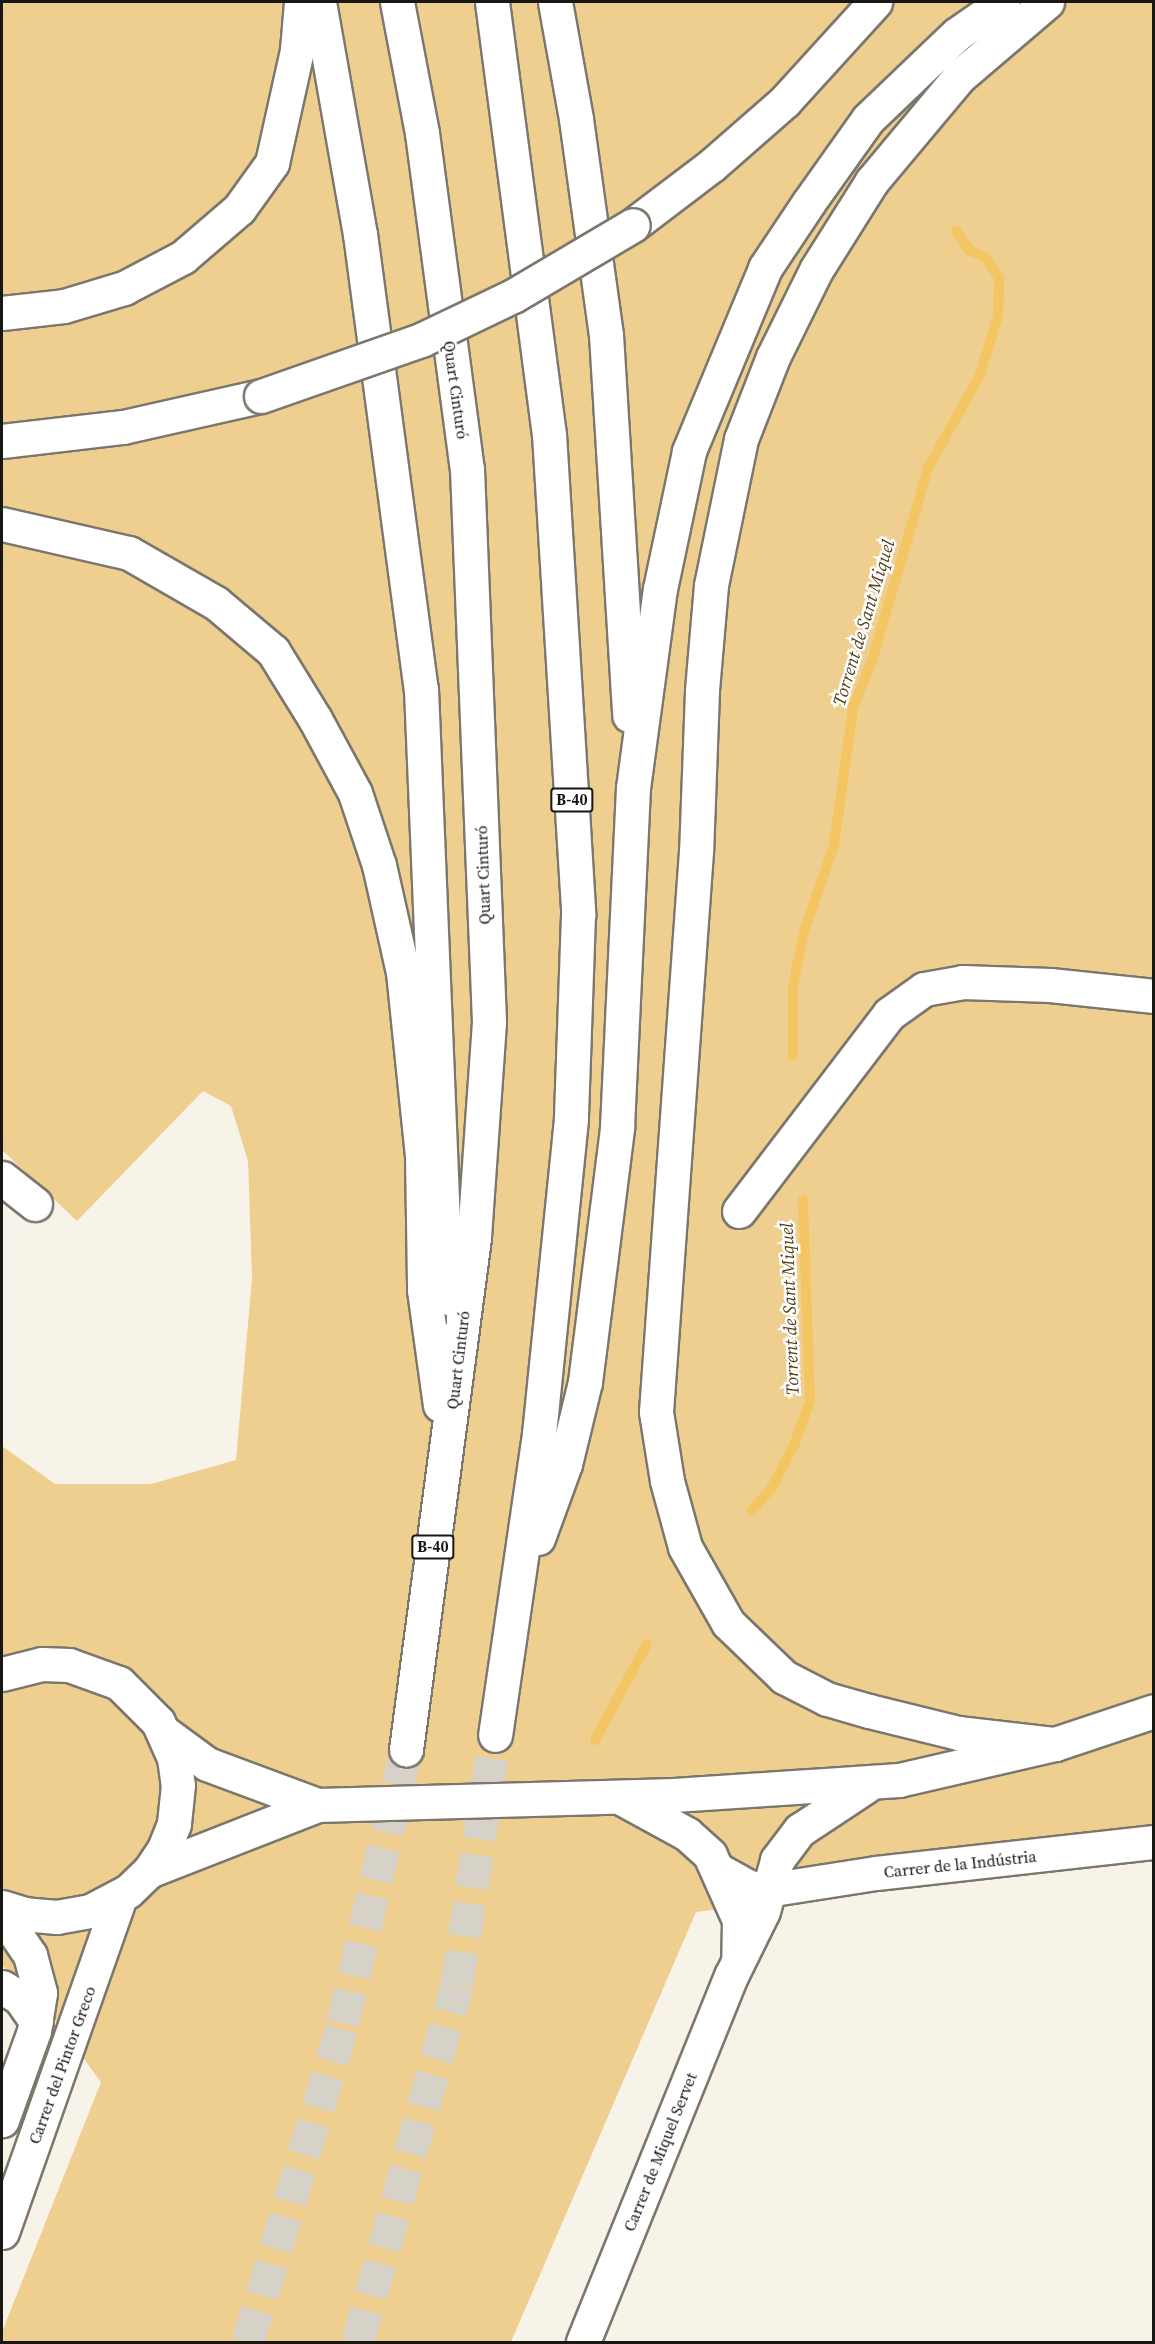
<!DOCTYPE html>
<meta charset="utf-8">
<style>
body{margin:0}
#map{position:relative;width:1155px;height:2344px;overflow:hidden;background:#f8f3e8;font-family:"Source Serif 4",serif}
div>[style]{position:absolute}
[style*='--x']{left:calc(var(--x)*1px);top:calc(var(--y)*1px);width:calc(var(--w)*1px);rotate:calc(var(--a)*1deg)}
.green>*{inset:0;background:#efcf90}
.stream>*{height:10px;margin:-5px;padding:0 5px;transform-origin:5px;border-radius:5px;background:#f4c563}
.highway-tunnel>*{height:33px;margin-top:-16.5px;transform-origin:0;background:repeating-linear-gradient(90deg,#d7d2c8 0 33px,transparent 0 49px)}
.roads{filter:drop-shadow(2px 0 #7c776d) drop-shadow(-2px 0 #7c776d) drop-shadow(0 2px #7c776d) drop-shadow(0 -2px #7c776d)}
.minor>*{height:33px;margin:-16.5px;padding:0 16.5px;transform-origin:16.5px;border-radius:16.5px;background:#fff}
.highway>*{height:33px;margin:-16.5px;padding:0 16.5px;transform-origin:16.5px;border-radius:16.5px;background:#fff}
.bridges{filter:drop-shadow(2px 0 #7c776d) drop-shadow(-2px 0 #7c776d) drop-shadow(0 2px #7c776d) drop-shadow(0 -2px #7c776d)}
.highway-bridge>*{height:33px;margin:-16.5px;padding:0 16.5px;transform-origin:16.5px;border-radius:16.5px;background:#fff}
span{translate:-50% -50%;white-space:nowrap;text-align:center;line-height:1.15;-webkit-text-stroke:5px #fff;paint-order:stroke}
.shield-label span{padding:2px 4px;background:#fff;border:2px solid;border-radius:4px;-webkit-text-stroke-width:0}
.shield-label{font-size:15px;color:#191714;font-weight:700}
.street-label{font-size:16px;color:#191714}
.water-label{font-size:18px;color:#523f15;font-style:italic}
.frame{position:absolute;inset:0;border:3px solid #191714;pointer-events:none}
</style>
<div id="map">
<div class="green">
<i style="clip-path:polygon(2px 2px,1153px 2px,1153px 1856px,696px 1912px,511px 2342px,2px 2342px,2px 2332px,101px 2082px,27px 1982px,2px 1966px,2px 1446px,55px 1484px,151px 1484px,236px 1460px,252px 1278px,248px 1161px,231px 1106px,203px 1091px,77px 1221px,2px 1150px)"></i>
</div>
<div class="stream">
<i style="--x:793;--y:1056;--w:70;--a:-90"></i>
<i style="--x:793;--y:986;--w:55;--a:-78.5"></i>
<i style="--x:804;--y:932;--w:92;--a:-71"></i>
<i style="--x:834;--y:845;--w:138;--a:-82.1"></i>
<i style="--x:853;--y:708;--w:51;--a:-68"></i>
<i style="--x:872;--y:661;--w:201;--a:-73.8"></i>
<i style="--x:928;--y:468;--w:107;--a:-60.8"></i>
<i style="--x:980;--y:375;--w:63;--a:-73.3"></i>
<i style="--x:998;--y:315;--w:37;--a:-88"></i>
<i style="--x:999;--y:278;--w:24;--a:-123"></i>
<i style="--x:986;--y:258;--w:19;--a:-155"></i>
<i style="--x:969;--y:250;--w:23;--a:-124"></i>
<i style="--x:752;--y:1510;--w:28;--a:-48"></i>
<i style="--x:771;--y:1489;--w:52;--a:-62.4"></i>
<i style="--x:795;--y:1443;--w:45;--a:-70.3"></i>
<i style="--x:810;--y:1401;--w:201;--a:-92"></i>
<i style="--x:595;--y:1740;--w:109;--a:-61.6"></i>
</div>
<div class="highway-tunnel">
<i style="--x:248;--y:2342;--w:333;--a:-73.4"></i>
<i style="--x:343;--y:2023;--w:280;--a:-77"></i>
<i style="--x:358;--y:2342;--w:371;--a:-74.5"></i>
<i style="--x:457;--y:1984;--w:252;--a:-81.3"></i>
</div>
<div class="roads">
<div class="minor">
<i style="--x:2;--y:1178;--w:42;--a:38.2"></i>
<i style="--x:739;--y:1211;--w:248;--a:-52.7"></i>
<i style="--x:889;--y:1014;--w:43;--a:-35.5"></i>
<i style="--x:924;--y:989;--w:39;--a:-10"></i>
<i style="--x:962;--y:982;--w:88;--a:2"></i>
<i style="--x:1050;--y:985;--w:105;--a:6"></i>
<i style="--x:2;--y:1674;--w:41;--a:-14"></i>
<i style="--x:42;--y:1664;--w:27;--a:2"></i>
<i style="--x:69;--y:1665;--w:53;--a:19.8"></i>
<i style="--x:119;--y:1683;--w:55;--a:45"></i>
<i style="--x:158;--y:1722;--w:39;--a:66"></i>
<i style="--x:174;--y:1758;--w:27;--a:82"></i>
<i style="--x:178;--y:1785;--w:39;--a:96"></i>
<i style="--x:174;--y:1824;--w:27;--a:112"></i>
<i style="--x:164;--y:1849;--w:27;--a:124"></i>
<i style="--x:149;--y:1871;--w:29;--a:136"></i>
<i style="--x:128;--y:1891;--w:43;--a:152.2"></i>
<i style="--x:90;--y:1911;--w:34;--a:170"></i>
<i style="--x:57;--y:1917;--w:32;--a:-175"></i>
<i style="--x:25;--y:1914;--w:24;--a:-163"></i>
<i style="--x:165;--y:1733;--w:52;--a:36.4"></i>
<i style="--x:207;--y:1764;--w:117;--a:20.4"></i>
<i style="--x:623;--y:1799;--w:73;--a:28.7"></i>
<i style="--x:687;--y:1834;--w:31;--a:42"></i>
<i style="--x:710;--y:1855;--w:71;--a:66"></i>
<i style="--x:739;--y:1920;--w:39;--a:91"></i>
<i style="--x:149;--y:1871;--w:180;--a:-21.4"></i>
<i style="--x:317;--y:1805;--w:357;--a:-1.6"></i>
<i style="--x:674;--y:1795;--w:225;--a:-3.8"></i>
<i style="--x:899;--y:1780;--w:160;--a:-13"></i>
<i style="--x:1055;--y:1744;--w:104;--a:-18.4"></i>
<i style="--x:720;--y:1871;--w:33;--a:29"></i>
<i style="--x:749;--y:1887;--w:18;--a:9"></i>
<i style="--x:767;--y:1890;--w:110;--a:-8.9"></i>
<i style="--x:876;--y:1873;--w:280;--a:-6.4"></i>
<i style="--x:2;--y:1914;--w:50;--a:55.7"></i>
<i style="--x:30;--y:1955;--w:39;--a:75"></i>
<i style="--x:40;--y:1993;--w:38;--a:99"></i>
<i style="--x:34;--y:2031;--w:95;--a:109.8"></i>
<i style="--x:2;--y:1987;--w:21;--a:31"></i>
<i style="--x:20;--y:1998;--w:28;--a:55"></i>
<i style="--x:2;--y:2232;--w:356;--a:-70.6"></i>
<i style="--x:583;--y:2342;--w:395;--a:-68"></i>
<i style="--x:731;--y:1976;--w:72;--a:-63.8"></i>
<i style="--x:763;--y:1911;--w:53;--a:-74.6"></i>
<i style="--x:777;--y:1860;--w:38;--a:-53"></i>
<i style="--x:800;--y:1830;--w:78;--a:-33.5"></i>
</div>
<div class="highway">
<i style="--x:319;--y:2;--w:236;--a:80"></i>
<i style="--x:360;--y:234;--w:459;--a:82.4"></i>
<i style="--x:421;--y:689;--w:533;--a:87.64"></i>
<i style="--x:443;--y:1222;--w:79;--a:82"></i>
<i style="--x:397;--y:2;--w:133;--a:79.2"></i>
<i style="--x:422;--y:133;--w:339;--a:82.4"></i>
<i style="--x:467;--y:469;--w:553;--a:87.72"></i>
<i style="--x:489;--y:1022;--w:217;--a:94"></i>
<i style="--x:474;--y:1238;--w:516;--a:97.57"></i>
<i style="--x:492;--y:2;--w:436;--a:82.5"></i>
<i style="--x:549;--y:434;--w:482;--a:86.5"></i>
<i style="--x:578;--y:915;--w:204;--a:92"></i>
<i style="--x:571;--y:1119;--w:317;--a:95.8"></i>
<i style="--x:539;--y:1434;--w:304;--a:98.3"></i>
<i style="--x:555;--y:2;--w:119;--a:79.8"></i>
<i style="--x:576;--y:119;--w:218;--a:82.1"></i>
<i style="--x:606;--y:335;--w:381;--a:86.5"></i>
<i style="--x:1047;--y:2;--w:116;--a:139.6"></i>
<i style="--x:959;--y:77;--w:136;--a:129.9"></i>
<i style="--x:872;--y:181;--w:105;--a:122.2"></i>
<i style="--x:816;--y:270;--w:97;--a:116.3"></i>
<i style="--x:773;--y:357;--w:88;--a:111.3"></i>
<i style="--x:741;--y:439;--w:149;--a:101.6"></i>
<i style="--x:711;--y:585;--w:106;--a:94.9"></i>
<i style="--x:702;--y:691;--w:160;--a:92.1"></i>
<i style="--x:696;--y:851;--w:562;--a:94.08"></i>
<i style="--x:656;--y:1412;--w:70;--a:80.9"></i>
<i style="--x:667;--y:1481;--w:68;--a:74.7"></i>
<i style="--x:685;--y:1547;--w:87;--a:60.5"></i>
<i style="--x:728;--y:1623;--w:78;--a:44"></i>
<i style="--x:784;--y:1677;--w:48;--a:27.1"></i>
<i style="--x:827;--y:1699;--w:44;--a:15.9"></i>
<i style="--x:869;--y:1711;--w:92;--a:13.9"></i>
<i style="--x:958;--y:1733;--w:98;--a:6.5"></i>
<i style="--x:633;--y:225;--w:99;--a:-37.2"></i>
<i style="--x:712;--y:165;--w:97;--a:-41.2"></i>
<i style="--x:785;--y:101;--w:134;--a:-47.7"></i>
<i style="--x:2;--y:313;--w:62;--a:-6.4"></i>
<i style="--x:64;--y:306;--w:63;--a:-16.7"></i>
<i style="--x:124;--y:288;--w:67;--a:-27.7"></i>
<i style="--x:183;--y:257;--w:74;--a:-40.6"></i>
<i style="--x:239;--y:209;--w:57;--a:-54.3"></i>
<i style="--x:272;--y:163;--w:116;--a:-77.5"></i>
<i style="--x:297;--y:50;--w:48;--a:-85.2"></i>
<i style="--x:2;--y:441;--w:122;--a:-6.6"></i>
<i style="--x:123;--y:427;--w:141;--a:-12.7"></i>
<i style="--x:2;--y:524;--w:130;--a:12.9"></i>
<i style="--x:129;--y:553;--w:100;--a:29.9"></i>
<i style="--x:216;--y:603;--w:75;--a:40.1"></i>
<i style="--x:273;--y:651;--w:80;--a:58.3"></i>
<i style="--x:315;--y:719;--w:84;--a:61.6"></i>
<i style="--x:355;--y:793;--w:76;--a:71.6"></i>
<i style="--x:379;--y:865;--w:110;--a:77.4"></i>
<i style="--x:403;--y:972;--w:185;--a:84.1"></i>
<i style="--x:422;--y:1156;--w:134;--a:89.1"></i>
<i style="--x:424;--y:1290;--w:116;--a:82.1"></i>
<i style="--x:538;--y:1538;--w:79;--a:-70"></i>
<i style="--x:565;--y:1464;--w:84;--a:-76.3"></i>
<i style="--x:585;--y:1382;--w:257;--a:-82.8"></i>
<i style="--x:617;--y:1127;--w:339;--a:-87.3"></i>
<i style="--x:633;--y:788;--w:201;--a:-82.3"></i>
<i style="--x:660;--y:589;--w:141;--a:-78.1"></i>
<i style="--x:689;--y:451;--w:198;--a:-67.4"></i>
<i style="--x:765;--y:268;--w:79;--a:-56.3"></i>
<i style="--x:809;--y:202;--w:102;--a:-54.6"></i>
<i style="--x:868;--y:119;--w:123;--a:-43.7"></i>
<i style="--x:957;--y:34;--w:56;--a:-34.8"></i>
</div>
</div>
<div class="bridges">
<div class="highway-bridge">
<i style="--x:261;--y:396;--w:170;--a:-19.3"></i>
<i style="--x:421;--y:340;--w:102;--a:-25.6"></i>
<i style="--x:513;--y:296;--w:139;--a:-30.6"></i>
</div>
</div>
<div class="shield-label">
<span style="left:572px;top:800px">B-40</span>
<span style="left:433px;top:1547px">B-40</span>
</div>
<div class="street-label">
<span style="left:456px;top:390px;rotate:82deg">Quart Cinturó</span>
<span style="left:483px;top:875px;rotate:-92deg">Quart Cinturó</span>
<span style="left:458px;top:1360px;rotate:-83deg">Quart Cinturó</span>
<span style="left:960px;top:1864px;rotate:-6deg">Carrer de la Indústria</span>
<span style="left:62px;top:2065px;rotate:-70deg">Carrer del Pintor Greco</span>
<span style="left:660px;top:2152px;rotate:-68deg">Carrer de Miquel Servet</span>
</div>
<div class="water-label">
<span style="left:864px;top:623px;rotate:-73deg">Torrent de Sant Miquel</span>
<span style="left:790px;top:1309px;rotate:-92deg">Torrent de Sant Miquel</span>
</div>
<div class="frame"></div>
</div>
